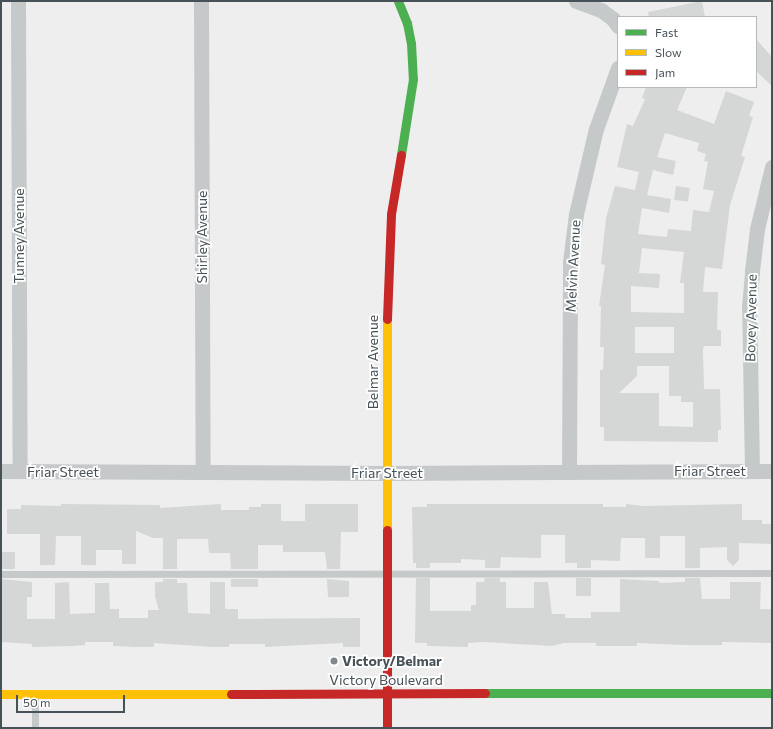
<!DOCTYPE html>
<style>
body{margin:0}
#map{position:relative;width:773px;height:729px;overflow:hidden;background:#efeeee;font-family:Commissioner,sans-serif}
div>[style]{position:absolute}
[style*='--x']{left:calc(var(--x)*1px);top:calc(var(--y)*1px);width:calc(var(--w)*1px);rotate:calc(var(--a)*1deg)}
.building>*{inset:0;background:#d5d6d6;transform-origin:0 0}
.lane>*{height:7px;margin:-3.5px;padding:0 3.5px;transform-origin:3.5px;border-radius:3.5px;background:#c6c9c9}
.street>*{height:15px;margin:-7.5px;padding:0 7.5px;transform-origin:7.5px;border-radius:7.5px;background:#c6c9c9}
.fast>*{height:9px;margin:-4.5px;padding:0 4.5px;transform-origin:4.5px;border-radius:4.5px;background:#4caf50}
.slow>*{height:9px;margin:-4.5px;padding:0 4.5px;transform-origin:4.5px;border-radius:4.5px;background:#ffc107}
.jam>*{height:9px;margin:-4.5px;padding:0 4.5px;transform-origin:4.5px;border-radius:4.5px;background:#c62828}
.dots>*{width:11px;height:11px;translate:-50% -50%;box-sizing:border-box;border:2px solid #fff;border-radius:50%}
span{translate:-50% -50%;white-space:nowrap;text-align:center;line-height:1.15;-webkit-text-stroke:3.5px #fff;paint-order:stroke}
.street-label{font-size:14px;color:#475258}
.poi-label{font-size:14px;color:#475258;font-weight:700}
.left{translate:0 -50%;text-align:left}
.frame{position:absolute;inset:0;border:2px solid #475258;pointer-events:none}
.legend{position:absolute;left:617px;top:16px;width:140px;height:72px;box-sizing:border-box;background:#fff;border:1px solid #b5babc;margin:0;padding:5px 7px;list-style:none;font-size:12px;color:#475258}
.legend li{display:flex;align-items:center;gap:8px;height:20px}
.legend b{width:20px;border:1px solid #b5babc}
.scale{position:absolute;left:16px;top:695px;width:109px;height:18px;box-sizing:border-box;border:2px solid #475258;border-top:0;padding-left:5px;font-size:12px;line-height:14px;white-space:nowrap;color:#475258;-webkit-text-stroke:3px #fff;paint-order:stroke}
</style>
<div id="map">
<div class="building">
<i style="clip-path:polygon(702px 1px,705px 17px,649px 17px,648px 12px)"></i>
<i style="clip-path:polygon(756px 39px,772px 57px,772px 86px,756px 71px)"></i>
<i style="clip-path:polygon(evenodd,646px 87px,687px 87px,677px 110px,714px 124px,726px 91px,754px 102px,749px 116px,753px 117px,741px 156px,745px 157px,730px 205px,722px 269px,705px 267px,703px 292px,718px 292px,717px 330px,721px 330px,721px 346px,704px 346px,703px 350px,704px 389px,720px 389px,721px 430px,718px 430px,718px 442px,604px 441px,604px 427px,600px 427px,600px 370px,603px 370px,604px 347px,600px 347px,601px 306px,599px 306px,605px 265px,601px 264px,606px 218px,615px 186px,635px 190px,639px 172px,617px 167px,627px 124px,633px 126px,645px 99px,642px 98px,646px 87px,665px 133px,699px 143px,697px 151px,706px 154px,704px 161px,708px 162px,703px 189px,714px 191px,709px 212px,693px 210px,691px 231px,668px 229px,667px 237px,638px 234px,642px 208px,669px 213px,671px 199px,647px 195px,653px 170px,673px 175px,676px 161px,657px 157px,665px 133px,646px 87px,642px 248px,684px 252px,680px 283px,684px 283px,684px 313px,631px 312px,631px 286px,659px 288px,660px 274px,639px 273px,642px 248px,646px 87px,635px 327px,674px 327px,674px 353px,635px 353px,635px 327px,646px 87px,637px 366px,669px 366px,669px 396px,681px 396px,681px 402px,693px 402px,693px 427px,659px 426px,659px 393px,619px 393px,637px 376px,637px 366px)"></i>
<i style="left:676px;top:186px;width:14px;height:14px;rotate:8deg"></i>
<i style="clip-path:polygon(61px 504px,160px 505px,160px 508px,221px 504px,221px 510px,249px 510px,249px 507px,261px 507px,261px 504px,281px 504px,281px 521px,305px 521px,305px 504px,358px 504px,358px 532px,341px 532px,340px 569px,327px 569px,325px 552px,283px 552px,283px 545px,258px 545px,258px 569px,231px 569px,230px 553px,209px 553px,208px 539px,177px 539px,177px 569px,163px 569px,163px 538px,153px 538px,136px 531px,136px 564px,122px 564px,122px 550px,96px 550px,96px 565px,81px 565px,81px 536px,56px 536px,55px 565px,40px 565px,40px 534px,7px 534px,7px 509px,21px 509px,21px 505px,61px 506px)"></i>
<i style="clip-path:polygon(427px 504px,603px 504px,603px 507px,626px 507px,626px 504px,643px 506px,742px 504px,742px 520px,762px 520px,762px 524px,772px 524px,772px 544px,739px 543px,739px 560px,733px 566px,727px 560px,727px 547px,700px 548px,700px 568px,685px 568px,685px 536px,660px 536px,660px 558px,645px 558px,645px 538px,621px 538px,620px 561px,591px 560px,591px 568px,577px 568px,577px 563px,565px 563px,565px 535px,541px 535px,541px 558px,501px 557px,500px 568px,485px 568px,485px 560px,461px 559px,461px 563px,430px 563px,430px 568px,416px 568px,416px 563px,413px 563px,412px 507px,427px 507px)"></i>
<i style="left:1px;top:552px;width:14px;height:17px"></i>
<i style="clip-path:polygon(416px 578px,430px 578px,430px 611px,471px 611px,471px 605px,476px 605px,476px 582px,484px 582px,485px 578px,500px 578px,500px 582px,506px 582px,506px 608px,534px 608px,534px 582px,548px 582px,552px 614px,565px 614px,565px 618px,591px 618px,591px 612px,620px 612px,620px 579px,659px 581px,659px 583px,685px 582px,685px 578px,700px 578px,702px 599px,730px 599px,730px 582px,761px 582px,760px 609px,772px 609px,772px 643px,722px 642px,722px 645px,684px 645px,637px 643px,637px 646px,596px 646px,596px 643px,564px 643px,552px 646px,483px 642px,468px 643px,468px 647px,427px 646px,427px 643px,415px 643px)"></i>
<i style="left:576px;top:578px;width:15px;height:18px"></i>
<i style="clip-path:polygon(1px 579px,32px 582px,32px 597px,27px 597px,27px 619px,55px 619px,55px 583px,69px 582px,70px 614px,95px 613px,95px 583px,109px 583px,110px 609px,119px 609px,119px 618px,148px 618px,148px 610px,159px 610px,155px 597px,155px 582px,163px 582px,163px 579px,177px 579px,177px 583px,187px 583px,188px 613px,210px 614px,210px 582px,225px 582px,225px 609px,238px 609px,238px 619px,360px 618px,360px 647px,343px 647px,343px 643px,265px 647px,265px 644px,229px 644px,229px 647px,212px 647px,154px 643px,154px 647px,135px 647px,113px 646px,113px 642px,85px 642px,85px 645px,73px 646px,32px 647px,32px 644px,1px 642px)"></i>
<i style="left:231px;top:579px;width:27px;height:8px"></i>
<i style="clip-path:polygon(327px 579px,349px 581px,349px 597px,328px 597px)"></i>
</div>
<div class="lane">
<i style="--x:1;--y:574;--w:771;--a:-0.07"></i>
<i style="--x:35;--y:696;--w:32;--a:90"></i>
</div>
<div class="street">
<i style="--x:18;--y:1;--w:470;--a:89.8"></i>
<i style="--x:201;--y:1;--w:471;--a:89.8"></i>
<i style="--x:576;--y:1;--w:27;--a:20"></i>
<i style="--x:601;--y:10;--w:15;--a:37"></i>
<i style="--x:613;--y:19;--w:9;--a:54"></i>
<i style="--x:1;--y:471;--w:386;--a:0.3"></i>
<i style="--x:387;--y:473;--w:385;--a:-0.3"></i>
<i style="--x:569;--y:471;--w:209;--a:-89.7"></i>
<i style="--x:570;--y:262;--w:48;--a:-82.9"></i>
<i style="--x:576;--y:214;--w:87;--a:-76.8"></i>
<i style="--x:596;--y:129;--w:65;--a:-70.2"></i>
<i style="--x:752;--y:471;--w:164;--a:-91"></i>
<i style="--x:749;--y:307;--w:36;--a:-85"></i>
<i style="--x:752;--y:271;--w:42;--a:-83.2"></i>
<i style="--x:757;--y:229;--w:64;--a:-76.4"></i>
</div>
<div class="fast">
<i style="--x:398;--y:1;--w:24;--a:68"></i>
<i style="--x:407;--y:23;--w:20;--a:79"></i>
<i style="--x:411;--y:43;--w:36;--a:87"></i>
<i style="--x:413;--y:79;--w:77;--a:99"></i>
<i style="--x:485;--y:693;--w:287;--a:0"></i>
</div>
<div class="slow">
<i style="--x:387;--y:319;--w:211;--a:90"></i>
<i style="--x:1;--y:694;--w:230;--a:0"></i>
</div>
<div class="jam">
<i style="--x:387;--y:319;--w:105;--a:-87.8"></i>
<i style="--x:391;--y:214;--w:60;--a:-80.4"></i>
<i style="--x:387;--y:530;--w:198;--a:90"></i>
<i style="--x:231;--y:694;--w:254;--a:-0.2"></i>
</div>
<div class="dots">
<i style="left:334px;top:661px;background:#82898c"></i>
</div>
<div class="street-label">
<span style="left:19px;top:236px;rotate:-90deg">Tunney Avenue</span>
<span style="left:202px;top:237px;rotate:-90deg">Shirley Avenue</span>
<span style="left:573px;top:266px;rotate:-87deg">Melvin Avenue</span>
<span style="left:751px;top:318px;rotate:-89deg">Bovey Avenue</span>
<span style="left:373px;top:362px;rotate:-90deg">Belmar Avenue</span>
<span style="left:710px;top:471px">Friar Street</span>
<span style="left:63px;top:472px">Friar Street</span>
<span style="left:387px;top:473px">Friar Street</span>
<span style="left:386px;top:680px">Victory Boulevard</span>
</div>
<div class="poi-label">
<span class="left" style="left:342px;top:661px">Victory/Belmar</span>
</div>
<div class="frame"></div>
<ul class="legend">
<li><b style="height:5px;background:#4caf50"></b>Fast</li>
<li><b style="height:5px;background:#ffc107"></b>Slow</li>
<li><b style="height:5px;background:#c62828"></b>Jam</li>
</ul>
<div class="scale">50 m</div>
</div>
